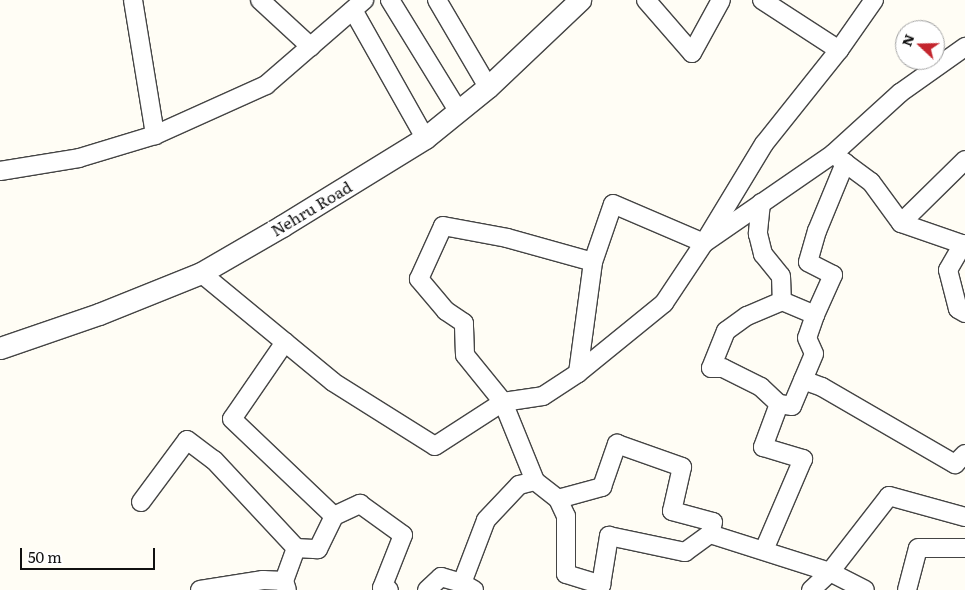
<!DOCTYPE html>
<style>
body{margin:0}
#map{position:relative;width:965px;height:590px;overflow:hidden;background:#fffdf5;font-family:Literata,serif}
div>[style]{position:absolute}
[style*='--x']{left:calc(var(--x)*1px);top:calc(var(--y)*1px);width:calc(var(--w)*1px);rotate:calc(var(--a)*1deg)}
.roads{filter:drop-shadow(1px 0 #444) drop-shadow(-1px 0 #444) drop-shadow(0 1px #444) drop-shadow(0 -1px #444)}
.minor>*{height:18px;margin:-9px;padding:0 9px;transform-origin:9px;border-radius:9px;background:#fff}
.tertiary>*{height:21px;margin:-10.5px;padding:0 10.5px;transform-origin:10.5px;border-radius:10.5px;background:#fff}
span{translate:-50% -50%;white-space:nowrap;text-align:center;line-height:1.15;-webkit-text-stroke:5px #fff;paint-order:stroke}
.street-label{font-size:16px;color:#111}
.north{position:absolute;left:895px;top:20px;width:50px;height:50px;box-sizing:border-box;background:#fff;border:1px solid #a0a0a0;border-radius:50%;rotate:291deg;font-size:14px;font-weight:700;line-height:20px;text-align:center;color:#111}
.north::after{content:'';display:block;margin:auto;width:18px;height:22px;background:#c4262e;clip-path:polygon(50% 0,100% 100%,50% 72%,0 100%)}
.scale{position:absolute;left:20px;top:548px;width:135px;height:22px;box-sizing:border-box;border:2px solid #111;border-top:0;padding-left:6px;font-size:15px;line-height:18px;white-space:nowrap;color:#111;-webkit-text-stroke:4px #fff;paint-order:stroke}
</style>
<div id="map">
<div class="roads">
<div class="minor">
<i style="--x:133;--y:0;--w:137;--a:80.7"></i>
<i style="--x:260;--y:0;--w:69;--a:42.7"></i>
<i style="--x:390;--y:0;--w:132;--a:58.4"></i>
<i style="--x:437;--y:0;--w:101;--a:59.6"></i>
<i style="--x:646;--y:0;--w:70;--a:49"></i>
<i style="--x:692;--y:53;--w:60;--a:-61.3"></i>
<i style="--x:762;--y:0;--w:92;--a:33"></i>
<i style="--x:353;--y:10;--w:147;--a:60.6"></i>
<i style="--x:833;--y:154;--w:91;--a:-42.3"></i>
<i style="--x:900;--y:93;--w:80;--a:-35.3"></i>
<i style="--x:0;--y:171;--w:80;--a:-9.3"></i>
<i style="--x:79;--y:158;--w:79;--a:-16.8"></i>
<i style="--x:155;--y:135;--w:122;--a:-24.2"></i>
<i style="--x:266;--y:85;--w:130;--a:-40.9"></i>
<i style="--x:761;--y:203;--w:31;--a:96"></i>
<i style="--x:758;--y:234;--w:21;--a:76"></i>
<i style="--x:763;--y:254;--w:28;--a:51"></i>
<i style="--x:781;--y:276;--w:25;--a:88"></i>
<i style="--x:782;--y:301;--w:36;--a:23"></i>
<i style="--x:815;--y:315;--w:24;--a:109"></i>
<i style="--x:807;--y:338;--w:17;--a:66"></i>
<i style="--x:814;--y:354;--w:56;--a:112.9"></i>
<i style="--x:792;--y:406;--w:13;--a:-171"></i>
<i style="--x:779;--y:404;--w:46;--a:110.4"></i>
<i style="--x:763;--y:447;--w:42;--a:16.7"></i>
<i style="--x:803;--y:459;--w:99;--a:113.2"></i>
<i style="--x:901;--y:223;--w:90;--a:-44.5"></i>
<i style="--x:963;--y:244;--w:30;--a:120"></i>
<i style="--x:948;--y:270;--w:40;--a:75.6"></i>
<i style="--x:958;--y:309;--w:8;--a:30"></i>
<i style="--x:201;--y:273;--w:171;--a:39.5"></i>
<i style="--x:333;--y:382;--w:120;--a:32.1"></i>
<i style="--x:435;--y:446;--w:81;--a:-32.9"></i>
<i style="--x:503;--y:402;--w:40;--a:-8.5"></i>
<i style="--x:543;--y:396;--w:42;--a:-33.3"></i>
<i style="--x:578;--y:373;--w:111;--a:-39.1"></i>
<i style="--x:664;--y:303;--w:72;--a:-56.3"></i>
<i style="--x:704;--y:243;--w:157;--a:-34.6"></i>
<i style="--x:833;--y:154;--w:47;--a:36.4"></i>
<i style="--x:871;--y:182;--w:51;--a:53.8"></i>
<i style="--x:901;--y:223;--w:68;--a:19"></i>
<i style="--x:815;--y:315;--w:44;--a:-65.8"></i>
<i style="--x:833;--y:275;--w:28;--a:-153"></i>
<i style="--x:808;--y:262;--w:32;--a:-74"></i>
<i style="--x:817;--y:231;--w:74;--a:-67.6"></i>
<i style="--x:285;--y:342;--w:93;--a:124.5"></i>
<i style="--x:232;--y:419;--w:141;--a:43.6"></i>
<i style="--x:578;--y:373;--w:112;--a:-82.3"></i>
<i style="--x:593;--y:262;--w:61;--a:-71"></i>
<i style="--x:613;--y:204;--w:99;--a:23.2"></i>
<i style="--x:704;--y:243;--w:116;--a:-58.8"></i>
<i style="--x:764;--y:144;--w:120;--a:-51.4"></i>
<i style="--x:839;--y:50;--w:61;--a:-55"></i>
<i style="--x:803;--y:380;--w:20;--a:20"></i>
<i style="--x:822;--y:387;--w:154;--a:30.1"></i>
<i style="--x:955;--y:464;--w:14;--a:-45"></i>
<i style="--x:779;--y:404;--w:25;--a:-137"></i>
<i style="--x:761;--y:387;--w:42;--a:-153.4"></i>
<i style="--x:723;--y:368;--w:12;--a:180"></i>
<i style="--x:711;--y:368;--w:40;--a:-68"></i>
<i style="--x:726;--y:331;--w:26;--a:-36"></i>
<i style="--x:747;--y:316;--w:38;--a:-23"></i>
<i style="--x:535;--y:481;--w:85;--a:-112.1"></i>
<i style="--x:503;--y:402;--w:60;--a:-129"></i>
<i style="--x:465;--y:355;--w:32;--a:-92"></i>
<i style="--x:464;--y:323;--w:22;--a:-146"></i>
<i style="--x:446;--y:311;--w:42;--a:-130.2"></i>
<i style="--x:419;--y:279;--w:58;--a:-65.6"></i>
<i style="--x:443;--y:226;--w:65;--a:10.6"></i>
<i style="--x:507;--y:238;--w:89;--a:15.6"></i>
<i style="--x:558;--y:499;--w:46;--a:-15.3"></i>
<i style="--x:602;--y:487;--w:46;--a:-70.8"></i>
<i style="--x:617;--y:444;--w:69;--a:19.5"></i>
<i style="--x:682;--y:467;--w:45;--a:102.8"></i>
<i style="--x:672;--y:511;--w:42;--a:15"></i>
<i style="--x:713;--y:522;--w:12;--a:104"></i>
<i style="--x:141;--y:502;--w:77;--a:-53.4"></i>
<i style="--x:187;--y:440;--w:34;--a:37"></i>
<i style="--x:214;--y:460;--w:120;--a:47"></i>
<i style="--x:284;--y:581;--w:35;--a:-70"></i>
<i style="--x:296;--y:548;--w:22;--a:3"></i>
<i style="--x:318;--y:549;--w:37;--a:-64"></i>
<i style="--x:334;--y:516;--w:29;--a:-25"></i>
<i style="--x:360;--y:504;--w:53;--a:35.8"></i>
<i style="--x:403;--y:535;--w:57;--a:111.6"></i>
<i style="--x:382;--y:588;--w:7;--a:16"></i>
<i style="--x:200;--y:590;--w:64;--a:-9"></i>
<i style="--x:263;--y:580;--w:21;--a:3"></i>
<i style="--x:284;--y:581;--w:9;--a:72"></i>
<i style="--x:427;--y:590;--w:19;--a:-43"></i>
<i style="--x:441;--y:577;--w:22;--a:16"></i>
<i style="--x:474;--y:590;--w:14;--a:-150"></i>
<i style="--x:462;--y:583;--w:67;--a:-69.1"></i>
<i style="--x:486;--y:520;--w:48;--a:-46.7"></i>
<i style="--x:519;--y:485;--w:16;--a:-14"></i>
<i style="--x:535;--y:481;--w:29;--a:38"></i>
<i style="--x:558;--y:499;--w:19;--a:65"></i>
<i style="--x:566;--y:516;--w:58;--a:90"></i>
<i style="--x:566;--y:574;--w:37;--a:17"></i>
<i style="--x:601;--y:585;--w:50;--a:-80.7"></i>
<i style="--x:609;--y:536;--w:78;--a:11.9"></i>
<i style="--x:685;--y:552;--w:31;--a:-36"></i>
<i style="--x:710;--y:534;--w:126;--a:17.6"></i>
<i style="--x:830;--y:572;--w:96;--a:-52.2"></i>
<i style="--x:889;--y:496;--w:79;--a:15.4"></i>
<i style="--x:811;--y:590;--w:26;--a:-43"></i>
<i style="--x:830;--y:572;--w:39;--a:27"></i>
<i style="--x:907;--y:590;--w:43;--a:-75.3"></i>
<i style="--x:918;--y:548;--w:47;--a:0"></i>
</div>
<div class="tertiary">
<i style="--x:0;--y:348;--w:105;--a:-19"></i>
<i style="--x:99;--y:314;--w:110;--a:-21.9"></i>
<i style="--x:201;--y:273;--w:94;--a:-30.1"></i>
<i style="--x:282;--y:226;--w:168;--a:-31.6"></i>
<i style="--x:425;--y:138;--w:81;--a:-39"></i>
<i style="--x:488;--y:87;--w:127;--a:-43.4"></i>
</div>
</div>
<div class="street-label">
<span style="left:311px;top:208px;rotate:-31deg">Nehru Road</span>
</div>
<div class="north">N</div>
<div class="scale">50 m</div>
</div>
